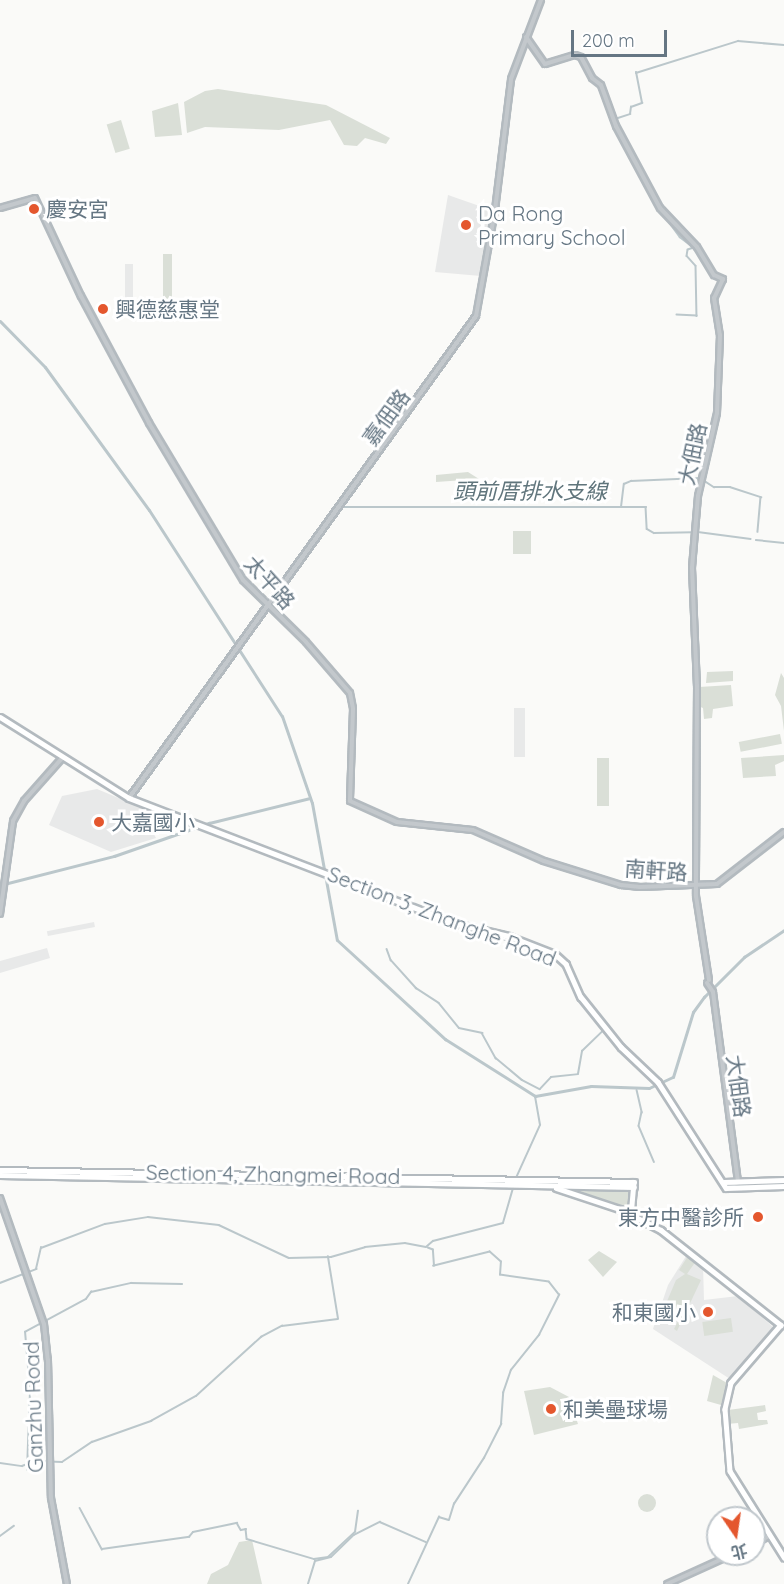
<!DOCTYPE html>
<meta charset="utf-8">
<style>
body{margin:0}
#map{position:relative;width:784px;height:1584px;overflow:hidden;background:#fafaf8;font-family:Quicksand,"Noto Sans TC",sans-serif}
div>[style]{position:absolute}
[style*='--x']{left:calc(var(--x)*1px);top:calc(var(--y)*1px);width:calc(var(--w)*1px);rotate:calc(var(--a)*1deg)}
.built>*{inset:0;background:#e8e9e9;transform-origin:0 0}
.green>*{inset:0;background:#dadfd7;transform-origin:0 0}
.round{border-radius:50%}
.stream>*{height:1.5px;margin:-0.75px;padding:0 0.75px;transform-origin:0.75px;border-radius:0.75px;background:#bbc7cb}
.canal>*{height:3px;margin:-1.5px;padding:0 1.5px;transform-origin:1.5px;border-radius:1.5px;background:#bbc7cb}
.roads{filter:drop-shadow(2px 0 #b3babf) drop-shadow(-2px 0 #b3babf) drop-shadow(0 2px #b3babf) drop-shadow(0 -2px #b3babf)}
.tertiary>*{height:4px;margin:-2px;padding:0 2px;transform-origin:2px;border-radius:2px;background:#c3c8cc}
.secondary>*{height:4.5px;margin:-2.25px;padding:0 2.25px;transform-origin:2.25px;border-radius:2.25px;background:#fff}
.dots>*{width:16px;height:16px;translate:-50% -50%;box-sizing:border-box;border:3px solid #fff;border-radius:50%}
span{translate:-50% -50%;white-space:nowrap;text-align:center;line-height:1.15;-webkit-text-stroke:6px #fff;paint-order:stroke}
.poi-label{font-size:21px;color:#657683}
.left{translate:0 -50%;text-align:left}
.right{translate:-100% -50%;text-align:right}
.street-label{font-size:21px;color:#657683}
.water-label{font-size:22px;color:#60757c;font-style:italic}
.north{position:absolute;left:706px;top:1506px;width:60px;height:60px;box-sizing:border-box;background:#fff;border:2px solid #c1c8cd;border-radius:50%;rotate:167deg;font-size:16px;font-weight:700;line-height:24px;text-align:center;color:#657683}
.north::after{content:'';display:block;margin:auto;width:21px;height:27px;background:#e4572e;clip-path:polygon(50% 0,100% 100%,50% 72%,0 100%)}
.scale{position:absolute;left:571px;top:30px;width:96px;height:27px;box-sizing:border-box;border:3px solid #657683;border-top:0;padding-left:8px;font-size:18px;line-height:21px;white-space:nowrap;color:#657683;-webkit-text-stroke:4px #fff;paint-order:stroke}
</style>
<div id="map">
<div class="built">
<i style="clip-path:polygon(448px 195px,491px 210px,481px 276px,435px 272px)"></i>
<i style="left:125px;top:264px;width:8px;height:38px"></i>
<i style="left:514px;top:708px;width:11px;height:49px"></i>
<i style="clip-path:polygon(97px 789px,152px 812px,145px 818px,156px 838px,111px 852px,49px 825px,62px 796px)"></i>
<i style="left:94px;top:922px;width:5px;height:48px;rotate:79deg"></i>
<i style="clip-path:polygon(47px 948px,50px 958px,0 973px,0 961px)"></i>
<i style="clip-path:polygon(688px 1253px,703px 1265px,704px 1300px,738px 1296px,773px 1327px,730px 1379px,653px 1329px,668px 1285px)"></i>
</div>
<div class="green">
<i style="clip-path:polygon(218px 89px,326px 105px,390px 138px,386px 144px,365px 138px,357px 146px,344px 145px,330px 120px,279px 130px,205px 127px,187px 133px,184px 102px,205px 91px)"></i>
<i style="clip-path:polygon(178px 103px,182px 135px,155px 137px,152px 111px)"></i>
<i style="left:121px;top:120px;width:30px;height:15px;rotate:73deg"></i>
<i style="left:163px;top:254px;width:9px;height:47px"></i>
<i style="clip-path:polygon(468px 472px,479px 479px,436px 482px,436px 475px)"></i>
<i style="left:513px;top:531px;width:18px;height:23px"></i>
<i style="clip-path:polygon(733px 671px,733px 681px,706px 683px,707px 672px)"></i>
<i style="clip-path:polygon(781px 673px,784px 678px,784px 731px,781px 706px,775px 695px)"></i>
<i style="clip-path:polygon(731px 685px,733px 706px,713px 709px,712px 718px,704px 719px,703px 708px,698px 706px,699px 687px)"></i>
<i style="left:780px;top:734px;width:10px;height:42px;rotate:79deg"></i>
<i style="clip-path:polygon(784px 755px,784px 761px,775px 765px,776px 776px,743px 778px,741px 758px)"></i>
<i style="left:597px;top:758px;width:12px;height:48px"></i>
<i style="clip-path:polygon(573px 1189px,636px 1189px,631px 1209px)"></i>
<i style="clip-path:polygon(599px 1251px,617px 1262px,603px 1277px,588px 1260px)"></i>
<i style="clip-path:polygon(688px 1256px,696px 1261px,687px 1274px,701px 1280px,677px 1331px,674px 1329px,679px 1319px,669px 1316px,665px 1306px,676px 1280px,685px 1274px,679px 1270px)"></i>
<i style="left:731px;top:1318px;width:14px;height:29px;rotate:82deg"></i>
<i style="clip-path:polygon(713px 1375px,727px 1383px,721px 1405px,707px 1401px)"></i>
<i style="clip-path:polygon(550px 1387px,569px 1397px,578px 1424px,534px 1435px,524px 1391px)"></i>
<i style="clip-path:polygon(765px 1405px,766px 1411px,757px 1413px,758px 1420px,767px 1420px,768px 1424px,739px 1429px,738px 1423px,727px 1424px,728px 1410px)"></i>
<i class="round" style="left:638px;top:1494px;width:18px;height:18px"></i>
<i style="clip-path:polygon(252px 1540px,262px 1584px,207px 1584px,211px 1574px,228px 1565px,239px 1542px)"></i>
</div>
<div class="stream">
<i style="--x:615;--y:119;--w:16;--a:-18"></i>
<i style="--x:630;--y:114;--w:7;--a:-82"></i>
<i style="--x:631;--y:107;--w:12;--a:-20"></i>
<i style="--x:642;--y:103;--w:31;--a:-101"></i>
<i style="--x:636;--y:73;--w:107;--a:-17.4"></i>
<i style="--x:738;--y:41;--w:46;--a:5"></i>
<i style="--x:654;--y:192;--w:13;--a:61"></i>
<i style="--x:659;--y:208;--w:36;--a:54"></i>
<i style="--x:680;--y:237;--w:18;--a:38"></i>
<i style="--x:694;--y:248;--w:6;--a:162"></i>
<i style="--x:688;--y:250;--w:6;--a:99"></i>
<i style="--x:687;--y:256;--w:13;--a:48"></i>
<i style="--x:696;--y:266;--w:50;--a:88.9"></i>
<i style="--x:697;--y:316;--w:20;--a:-177"></i>
<i style="--x:344;--y:507;--w:302;--a:0"></i>
<i style="--x:646;--y:507;--w:22;--a:87"></i>
<i style="--x:647;--y:529;--w:8;--a:30"></i>
<i style="--x:654;--y:533;--w:39;--a:-1"></i>
<i style="--x:621;--y:507;--w:23;--a:-83"></i>
<i style="--x:624;--y:484;--w:8;--a:-23"></i>
<i style="--x:631;--y:481;--w:69;--a:-2.5"></i>
<i style="--x:700;--y:478;--w:17;--a:33"></i>
<i style="--x:714;--y:487;--w:16;--a:0"></i>
<i style="--x:730;--y:487;--w:33;--a:18"></i>
<i style="--x:761;--y:497;--w:35;--a:95"></i>
<i style="--x:698;--y:532;--w:53;--a:7.5"></i>
<i style="--x:756;--y:540;--w:28;--a:6"></i>
<i style="--x:387;--y:949;--w:12;--a:70"></i>
<i style="--x:391;--y:960;--w:38;--a:48"></i>
<i style="--x:416;--y:988;--w:27;--a:33"></i>
<i style="--x:439;--y:1003;--w:32;--a:51"></i>
<i style="--x:459;--y:1028;--w:24;--a:12"></i>
<i style="--x:482;--y:1033;--w:29;--a:61"></i>
<i style="--x:496;--y:1058;--w:34;--a:40"></i>
<i style="--x:522;--y:1080;--w:20;--a:27"></i>
<i style="--x:540;--y:1089;--w:16;--a:-47"></i>
<i style="--x:551;--y:1077;--w:27;--a:-6"></i>
<i style="--x:578;--y:1074;--w:23;--a:-80"></i>
<i style="--x:582;--y:1051;--w:32;--a:-44"></i>
<i style="--x:637;--y:1090;--w:23;--a:77"></i>
<i style="--x:642;--y:1112;--w:14;--a:102"></i>
<i style="--x:639;--y:1126;--w:39;--a:67"></i>
<i style="--x:516;--y:1178;--w:58;--a:-65.6"></i>
<i style="--x:540;--y:1125;--w:29;--a:-100"></i>
<i style="--x:0;--y:1283;--w:39;--a:-21"></i>
<i style="--x:36;--y:1269;--w:22;--a:-77"></i>
<i style="--x:41;--y:1248;--w:68;--a:-20.6"></i>
<i style="--x:105;--y:1224;--w:44;--a:-9.2"></i>
<i style="--x:148;--y:1217;--w:71;--a:6.4"></i>
<i style="--x:219;--y:1225;--w:77;--a:25.2"></i>
<i style="--x:289;--y:1258;--w:42;--a:-1.4"></i>
<i style="--x:331;--y:1257;--w:35;--a:-16"></i>
<i style="--x:365;--y:1247;--w:40;--a:-5.7"></i>
<i style="--x:405;--y:1243;--w:21;--a:11"></i>
<i style="--x:426;--y:1247;--w:9;--a:-41"></i>
<i style="--x:433;--y:1241;--w:72;--a:-14.4"></i>
<i style="--x:503;--y:1223;--w:40;--a:-74"></i>
<i style="--x:0;--y:1463;--w:22;--a:8"></i>
<i style="--x:22;--y:1466;--w:15;--a:-20"></i>
<i style="--x:36;--y:1461;--w:26;--a:2"></i>
<i style="--x:62;--y:1462;--w:36;--a:-34"></i>
<i style="--x:92;--y:1442;--w:63;--a:-19.6"></i>
<i style="--x:151;--y:1421;--w:51;--a:-29.1"></i>
<i style="--x:196;--y:1396;--w:88;--a:-42.2"></i>
<i style="--x:261;--y:1337;--w:24;--a:-28"></i>
<i style="--x:282;--y:1326;--w:56;--a:-7.1"></i>
<i style="--x:338;--y:1319;--w:63;--a:-99.2"></i>
<i style="--x:27;--y:1470;--w:79;--a:-87.8"></i>
<i style="--x:30;--y:1391;--w:59;--a:-94.8"></i>
<i style="--x:25;--y:1332;--w:69;--a:-28.4"></i>
<i style="--x:86;--y:1299;--w:9;--a:-54"></i>
<i style="--x:91;--y:1292;--w:41;--a:-12.7"></i>
<i style="--x:131;--y:1283;--w:51;--a:1.1"></i>
<i style="--x:80;--y:1508;--w:47;--a:61.8"></i>
<i style="--x:102;--y:1549;--w:88;--a:-7.9"></i>
<i style="--x:189;--y:1537;--w:6;--a:-51"></i>
<i style="--x:193;--y:1532;--w:45;--a:-11.6"></i>
<i style="--x:237;--y:1523;--w:8;--a:60"></i>
<i style="--x:241;--y:1530;--w:5;--a:-11"></i>
<i style="--x:246;--y:1529;--w:10;--a:84"></i>
<i style="--x:247;--y:1539;--w:70;--a:16.6"></i>
<i style="--x:314;--y:1559;--w:14;--a:-8"></i>
<i style="--x:328;--y:1557;--w:37;--a:-43"></i>
<i style="--x:355;--y:1532;--w:21;--a:-82"></i>
<i style="--x:0;--y:1536;--w:17;--a:-36"></i>
<i style="--x:308;--y:1584;--w:24;--a:-73"></i>
<i style="--x:315;--y:1561;--w:16;--a:-14"></i>
<i style="--x:331;--y:1557;--w:32;--a:-44"></i>
<i style="--x:354;--y:1535;--w:29;--a:-27"></i>
<i style="--x:380;--y:1522;--w:50;--a:23.5"></i>
<i style="--x:408;--y:1584;--w:74;--a:-65.2"></i>
<i style="--x:439;--y:1517;--w:10;--a:17"></i>
<i style="--x:449;--y:1520;--w:17;--a:-73"></i>
<i style="--x:454;--y:1504;--w:55;--a:-56.9"></i>
<i style="--x:484;--y:1458;--w:38;--a:-63"></i>
<i style="--x:501;--y:1424;--w:31;--a:-86"></i>
<i style="--x:503;--y:1393;--w:24;--a:-71"></i>
<i style="--x:511;--y:1370;--w:45;--a:-51.3"></i>
<i style="--x:539;--y:1335;--w:45;--a:-63.4"></i>
<i style="--x:559;--y:1295;--w:16;--a:-128"></i>
<i style="--x:549;--y:1282;--w:49;--a:-171.9"></i>
<i style="--x:500;--y:1275;--w:13;--a:-86"></i>
<i style="--x:501;--y:1262;--w:15;--a:-138"></i>
<i style="--x:490;--y:1252;--w:58;--a:166"></i>
<i style="--x:434;--y:1266;--w:16;--a:-94"></i>
<i style="--x:433;--y:1250;--w:5;--a:-158"></i>
</div>
<div class="canal">
<i style="--x:0;--y:321;--w:64;--a:45.6"></i>
<i style="--x:45;--y:367;--w:177;--a:54"></i>
<i style="--x:149;--y:510;--w:245;--a:57.2"></i>
<i style="--x:282;--y:716;--w:92;--a:71"></i>
<i style="--x:312;--y:803;--w:139;--a:79.7"></i>
<i style="--x:337;--y:940;--w:147;--a:42.5"></i>
<i style="--x:445;--y:1039;--w:107;--a:32.3"></i>
<i style="--x:535;--y:1096;--w:57;--a:-10.1"></i>
<i style="--x:591;--y:1086;--w:58;--a:2"></i>
<i style="--x:649;--y:1088;--w:26;--a:-25"></i>
<i style="--x:673;--y:1077;--w:68;--a:-72.9"></i>
<i style="--x:693;--y:1012;--w:19;--a:-54"></i>
<i style="--x:704;--y:997;--w:57;--a:-45"></i>
<i style="--x:744;--y:957;--w:48;--a:-34"></i>
<i style="--x:0;--y:885;--w:118;--a:-14.3"></i>
<i style="--x:114;--y:856;--w:101;--a:-19.2"></i>
<i style="--x:209;--y:823;--w:104;--a:-13.9"></i>
</div>
<div class="roads">
<div class="tertiary">
<i style="--x:526;--y:37;--w:33;--a:55"></i>
<i style="--x:545;--y:64;--w:31;--a:-17"></i>
<i style="--x:575;--y:55;--w:6;--a:18"></i>
<i style="--x:581;--y:57;--w:24;--a:62"></i>
<i style="--x:592;--y:78;--w:11;--a:38"></i>
<i style="--x:601;--y:85;--w:44;--a:69.9"></i>
<i style="--x:616;--y:126;--w:93;--a:61.8"></i>
<i style="--x:660;--y:208;--w:54;--a:46.5"></i>
<i style="--x:697;--y:247;--w:33;--a:59"></i>
<i style="--x:714;--y:275;--w:10;--a:24"></i>
<i style="--x:723;--y:279;--w:21;--a:115"></i>
<i style="--x:714;--y:298;--w:37;--a:81"></i>
<i style="--x:720;--y:335;--w:78;--a:92.2"></i>
<i style="--x:717;--y:413;--w:85;--a:102.9"></i>
<i style="--x:698;--y:496;--w:72;--a:94.8"></i>
<i style="--x:692;--y:568;--w:118;--a:87.6"></i>
<i style="--x:697;--y:686;--w:210;--a:90.3"></i>
<i style="--x:696;--y:896;--w:85;--a:81.2"></i>
<i style="--x:0;--y:208;--w:36;--a:-16"></i>
<i style="--x:35;--y:198;--w:108;--a:64.9"></i>
<i style="--x:81;--y:296;--w:144;--a:61.8"></i>
<i style="--x:149;--y:423;--w:183;--a:59.1"></i>
<i style="--x:243;--y:580;--w:88;--a:44.5"></i>
<i style="--x:306;--y:642;--w:67;--a:49.2"></i>
<i style="--x:350;--y:693;--w:16;--a:79"></i>
<i style="--x:353;--y:709;--w:92;--a:91.9"></i>
<i style="--x:350;--y:801;--w:51;--a:24.1"></i>
<i style="--x:397;--y:822;--w:76;--a:6"></i>
<i style="--x:473;--y:830;--w:77;--a:23.6"></i>
<i style="--x:544;--y:861;--w:81;--a:17.3"></i>
<i style="--x:621;--y:885;--w:19;--a:6"></i>
<i style="--x:640;--y:887;--w:77;--a:-2.2"></i>
<i style="--x:717;--y:884;--w:85;--a:-37.8"></i>
<i style="--x:129;--y:798;--w:594;--a:-54.25"></i>
<i style="--x:476;--y:316;--w:108;--a:-79.8"></i>
<i style="--x:495;--y:210;--w:132;--a:-83"></i>
<i style="--x:511;--y:79;--w:85;--a:-69.2"></i>
<i style="--x:0;--y:914;--w:94;--a:-82"></i>
<i style="--x:13;--y:821;--w:23;--a:-61"></i>
<i style="--x:24;--y:801;--w:59;--a:-48.4"></i>
<i style="--x:707;--y:983;--w:11;--a:56"></i>
<i style="--x:713;--y:992;--w:192;--a:82.5"></i>
<i style="--x:738;--y:1182;--w:13;--a:153"></i>
<i style="--x:0;--y:1198;--w:133;--a:70.8"></i>
<i style="--x:44;--y:1324;--w:36;--a:84"></i>
<i style="--x:48;--y:1360;--w:138;--a:88.8"></i>
<i style="--x:51;--y:1498;--w:87;--a:79.5"></i>
<i style="--x:754;--y:1544;--w:17;--a:-28"></i>
<i style="--x:667;--y:1584;--w:72;--a:-24.4"></i>
</div>
<div class="secondary">
<i style="--x:0;--y:717;--w:152;--a:32.1"></i>
<i style="--x:129;--y:798;--w:348;--a:21"></i>
<i style="--x:454;--y:923;--w:57;--a:13.3"></i>
<i style="--x:509;--y:936;--w:49;--a:21.4"></i>
<i style="--x:555;--y:954;--w:15;--a:42"></i>
<i style="--x:566;--y:964;--w:36;--a:66"></i>
<i style="--x:581;--y:997;--w:64;--a:51.3"></i>
<i style="--x:621;--y:1047;--w:51;--a:43.4"></i>
<i style="--x:658;--y:1082;--w:126;--a:57.3"></i>
<i style="--x:726;--y:1188;--w:58;--a:-2"></i>
<i style="--x:0;--y:1170;--w:634;--a:1.08"></i>
<i style="--x:634;--y:1182;--w:32;--a:95"></i>
<i style="--x:0;--y:1175;--w:634;--a:1.08"></i>
<i style="--x:724;--y:1182;--w:60;--a:-1.9"></i>
<i style="--x:556;--y:1188;--w:67;--a:18.2"></i>
<i style="--x:620;--y:1209;--w:46;--a:27.1"></i>
<i style="--x:661;--y:1230;--w:153;--a:38.4"></i>
<i style="--x:781;--y:1325;--w:77;--a:130.8"></i>
<i style="--x:731;--y:1383;--w:27;--a:103"></i>
<i style="--x:725;--y:1409;--w:62;--a:85.4"></i>
<i style="--x:730;--y:1471;--w:102;--a:57.9"></i>
</div>
</div>
<div class="dots">
<i style="left:34px;top:209px;background:#e4572e"></i>
<i style="left:466px;top:225px;background:#e4572e"></i>
<i style="left:103px;top:309px;background:#e4572e"></i>
<i style="left:99px;top:822px;background:#e4572e"></i>
<i style="left:758px;top:1217px;background:#e4572e"></i>
<i style="left:708px;top:1312px;background:#e4572e"></i>
<i style="left:551px;top:1409px;background:#e4572e"></i>
</div>
<div class="poi-label">
<span class="left" style="left:46px;top:209px">慶安宮</span>
<span class="left" style="left:478px;top:225px">Da Rong<br>Primary School</span>
<span class="left" style="left:115px;top:309px">興德慈惠堂</span>
<span class="left" style="left:111px;top:822px">大嘉國小</span>
<span class="right" style="left:744px;top:1217px">東方中醫診所</span>
<span class="right" style="left:696px;top:1312px">和東國小</span>
<span class="left" style="left:563px;top:1409px">和美壘球場</span>
</div>
<div class="street-label">
<span style="left:386px;top:417px;rotate:-54deg">嘉佃路</span>
<span style="left:692px;top:454px;rotate:-78deg">大佃路</span>
<span style="left:270px;top:582px;rotate:48deg">太平路</span>
<span style="left:656px;top:870px;rotate:4deg">南軒路</span>
<span style="left:442px;top:916px;rotate:21deg">Section 3, Zhanghe Road</span>
<span style="left:739px;top:1086px;rotate:82deg">大佃路</span>
<span style="left:273px;top:1174px;rotate:1deg">Section 4, Zhangmei Road</span>
<span style="left:33px;top:1407px;rotate:-92deg">Ganzhu Road</span>
</div>
<div class="water-label">
<span style="left:530px;top:492px">頭前厝排水支線</span>
</div>
<div class="north">北</div>
<div class="scale">200 m</div>
</div>
